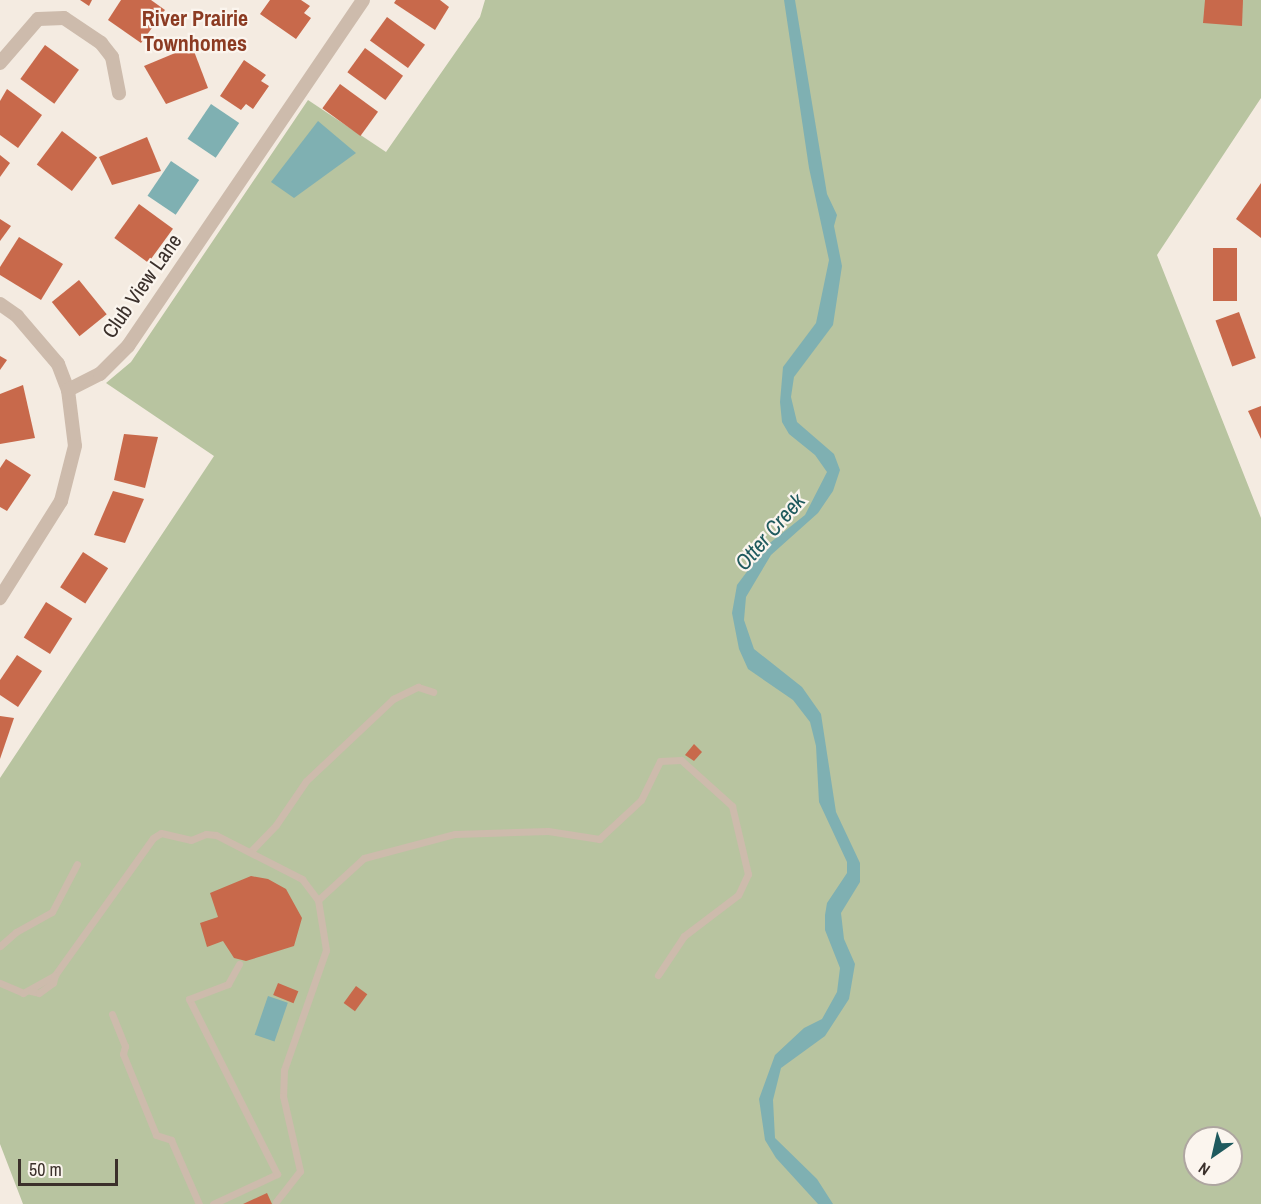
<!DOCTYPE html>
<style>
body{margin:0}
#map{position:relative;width:1261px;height:1204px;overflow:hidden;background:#f4ebe1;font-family:"Archivo Narrow",sans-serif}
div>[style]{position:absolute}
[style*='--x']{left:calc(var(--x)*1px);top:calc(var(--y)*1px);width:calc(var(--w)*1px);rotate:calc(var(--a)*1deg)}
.green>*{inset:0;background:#b8c4a0}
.water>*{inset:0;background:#7fb0b2;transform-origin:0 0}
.building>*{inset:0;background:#c8694b;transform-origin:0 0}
.lane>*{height:7px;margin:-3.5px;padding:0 3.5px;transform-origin:3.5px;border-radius:3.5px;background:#cdbbac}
.street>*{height:14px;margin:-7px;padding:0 7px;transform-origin:7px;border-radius:7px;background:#cdbbac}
span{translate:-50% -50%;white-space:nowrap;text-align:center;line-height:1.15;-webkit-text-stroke:4.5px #fbf5ee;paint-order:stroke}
.street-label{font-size:21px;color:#3b302b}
.neighbourhood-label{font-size:22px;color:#8c3b22;font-weight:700}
.water-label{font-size:22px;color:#1f5a5e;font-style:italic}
.north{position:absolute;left:1183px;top:1126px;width:60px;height:60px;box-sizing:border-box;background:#fbf5ee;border:2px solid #aea6a0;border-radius:50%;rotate:214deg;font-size:16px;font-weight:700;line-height:24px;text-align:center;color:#3b302b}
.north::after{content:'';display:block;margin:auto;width:21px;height:27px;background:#1f5a5e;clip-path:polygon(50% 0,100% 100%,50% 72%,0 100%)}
.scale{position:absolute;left:18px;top:1159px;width:100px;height:27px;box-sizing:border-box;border:3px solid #3b302b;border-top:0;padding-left:8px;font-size:18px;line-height:21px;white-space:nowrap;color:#3b302b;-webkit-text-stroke:4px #fbf5ee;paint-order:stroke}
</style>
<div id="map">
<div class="green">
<i style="clip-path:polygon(evenodd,485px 0,1261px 0,1261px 98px,1157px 255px,1261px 518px,1261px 1204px,23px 1204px,0 1144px,0 778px,214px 456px,106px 383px,131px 362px,308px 100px,386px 152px,480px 17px,485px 0,1195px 1138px,1231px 1138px,1231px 1174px,1195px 1174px,1195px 1138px)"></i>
</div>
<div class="water">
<i style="clip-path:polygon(784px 0,795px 0,827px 194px,837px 215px,834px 226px,842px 266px,833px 325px,794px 377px,791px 397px,797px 422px,834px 454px,840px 470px,833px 491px,818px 513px,771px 555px,746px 597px,744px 620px,754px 649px,802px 687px,821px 714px,836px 812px,860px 863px,860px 882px,841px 913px,844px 939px,855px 964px,849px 999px,825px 1036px,781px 1068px,773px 1100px,775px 1138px,817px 1179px,833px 1204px,818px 1204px,776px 1158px,765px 1140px,759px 1099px,775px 1055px,804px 1028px,822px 1019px,837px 992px,840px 968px,825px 930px,825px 915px,827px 903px,847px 873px,847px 862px,819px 802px,816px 746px,810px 722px,793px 700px,748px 669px,739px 649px,732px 613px,737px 585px,766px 546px,805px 515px,827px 472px,815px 455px,789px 434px,782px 422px,780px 402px,783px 367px,816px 323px,829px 260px,809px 168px)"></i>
<i style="left:211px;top:104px;width:34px;height:42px;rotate:34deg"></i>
<i style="clip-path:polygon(318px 121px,356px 153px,294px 198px,271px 182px)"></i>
<i style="left:171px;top:161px;width:34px;height:42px;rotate:34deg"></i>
<i style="left:268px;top:996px;width:21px;height:41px;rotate:19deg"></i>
</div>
<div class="building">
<i style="clip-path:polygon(80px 0,92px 0,89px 6px)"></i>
<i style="clip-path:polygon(121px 0,151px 0,165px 10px,141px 43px,108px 20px)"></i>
<i style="clip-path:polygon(270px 0,301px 0,310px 6px,304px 13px,311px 18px,296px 39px,260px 14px)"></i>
<i style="clip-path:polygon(396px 0,440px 0,449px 7px,435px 30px,394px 3px)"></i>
<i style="clip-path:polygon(1205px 0,1243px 0,1242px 26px,1203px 23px)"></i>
<i style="left:387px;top:17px;width:47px;height:29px;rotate:36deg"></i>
<i style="left:45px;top:45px;width:42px;height:42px;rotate:36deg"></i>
<i style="clip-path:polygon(192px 46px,208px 88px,166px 104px,144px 66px)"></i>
<i style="left:365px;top:48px;width:47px;height:30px;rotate:36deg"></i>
<i style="clip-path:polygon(244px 60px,266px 75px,261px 81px,269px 86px,253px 109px,246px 104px,241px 110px,220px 96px)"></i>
<i style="left:340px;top:84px;width:47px;height:30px;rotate:36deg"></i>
<i style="clip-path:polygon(7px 89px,42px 115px,18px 148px,0 135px,0 101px)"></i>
<i style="left:62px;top:131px;width:44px;height:42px;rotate:37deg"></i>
<i style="clip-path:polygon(147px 137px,161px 171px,112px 185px,99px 157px)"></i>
<i style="clip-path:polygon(0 155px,10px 163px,0 177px)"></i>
<i style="clip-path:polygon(1261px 183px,1261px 238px,1236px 219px)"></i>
<i style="left:139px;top:204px;width:42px;height:42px;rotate:36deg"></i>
<i style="clip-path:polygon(0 219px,11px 226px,0 241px)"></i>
<i style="clip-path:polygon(19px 237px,63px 264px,41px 300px,0 275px,0 267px)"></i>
<i style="left:1237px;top:248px;width:53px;height:24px;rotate:90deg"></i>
<i style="left:79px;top:280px;width:44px;height:35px;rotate:51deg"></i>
<i style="left:1239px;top:312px;width:49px;height:25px;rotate:70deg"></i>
<i style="clip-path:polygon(0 356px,7px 360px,0 370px)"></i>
<i style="clip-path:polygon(23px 385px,35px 438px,0 444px,0 394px)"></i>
<i style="clip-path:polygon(1261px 406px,1261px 439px,1248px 411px)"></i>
<i style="clip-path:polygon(124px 434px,158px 437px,145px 488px,114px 480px)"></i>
<i style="clip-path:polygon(6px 459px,31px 475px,7px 511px,0 507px,0 468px)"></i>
<i style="clip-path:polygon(113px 491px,144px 499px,125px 543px,94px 535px)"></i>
<i style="left:83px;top:552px;width:30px;height:42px;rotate:33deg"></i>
<i style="left:46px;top:602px;width:31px;height:42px;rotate:32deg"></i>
<i style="clip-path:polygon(17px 655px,42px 671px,18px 707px,0 695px,0 680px)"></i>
<i style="clip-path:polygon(0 716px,14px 718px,0 759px)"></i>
<i style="clip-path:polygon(694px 744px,702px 752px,694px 761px,685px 755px)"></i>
<i style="clip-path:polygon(251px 876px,268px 879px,286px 889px,302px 918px,294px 946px,246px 961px,234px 958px,223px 941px,207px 947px,200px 923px,218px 917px,210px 893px)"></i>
<i style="left:278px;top:983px;width:22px;height:13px;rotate:22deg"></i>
<i style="left:356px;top:986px;width:14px;height:21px;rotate:36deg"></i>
<i style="clip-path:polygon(267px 1193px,272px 1204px,243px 1204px)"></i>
</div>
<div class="lane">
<i style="--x:250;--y:852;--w:37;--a:-46"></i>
<i style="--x:276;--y:825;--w:53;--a:-55.7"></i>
<i style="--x:306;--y:781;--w:120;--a:-43.3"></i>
<i style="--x:393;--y:699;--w:28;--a:-26"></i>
<i style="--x:418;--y:687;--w:16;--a:18"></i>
<i style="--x:318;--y:900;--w:62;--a:-42.4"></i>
<i style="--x:364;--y:858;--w:94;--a:-14.8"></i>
<i style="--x:455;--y:834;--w:93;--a:-1.8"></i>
<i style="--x:548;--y:831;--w:52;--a:8.9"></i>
<i style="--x:599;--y:839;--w:57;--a:-42.9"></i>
<i style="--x:641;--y:800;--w:43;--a:-64"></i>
<i style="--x:660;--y:761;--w:21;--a:-3"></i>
<i style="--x:681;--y:760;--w:69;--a:42"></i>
<i style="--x:732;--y:806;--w:70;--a:76.8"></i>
<i style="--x:748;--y:874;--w:23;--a:115"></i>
<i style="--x:738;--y:895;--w:68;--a:142.8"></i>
<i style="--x:684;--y:936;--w:47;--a:123.7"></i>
<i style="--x:0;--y:946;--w:21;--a:-41"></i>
<i style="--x:16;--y:932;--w:41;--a:-29.1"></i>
<i style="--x:52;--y:912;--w:54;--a:-62.5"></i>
<i style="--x:0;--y:983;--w:25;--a:23"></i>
<i style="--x:23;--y:993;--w:37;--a:-29"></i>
<i style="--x:55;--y:975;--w:168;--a:-54.4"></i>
<i style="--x:153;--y:838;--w:9;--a:-32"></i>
<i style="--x:161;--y:833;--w:31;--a:13"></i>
<i style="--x:191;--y:840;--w:16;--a:-22"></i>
<i style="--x:206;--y:834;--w:10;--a:6"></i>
<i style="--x:216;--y:835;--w:97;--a:27.1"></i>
<i style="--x:302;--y:879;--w:26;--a:53"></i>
<i style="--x:318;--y:900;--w:51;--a:80.9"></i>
<i style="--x:326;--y:950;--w:127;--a:109.3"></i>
<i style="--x:284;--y:1070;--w:26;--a:92"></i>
<i style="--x:283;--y:1096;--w:77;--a:77.2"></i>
<i style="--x:300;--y:1171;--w:39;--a:128"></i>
<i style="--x:31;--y:991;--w:8;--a:14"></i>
<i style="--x:39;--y:993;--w:17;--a:-36"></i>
<i style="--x:53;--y:983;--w:8;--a:-76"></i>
<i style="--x:112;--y:1014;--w:35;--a:68"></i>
<i style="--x:125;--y:1046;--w:8;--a:104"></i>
<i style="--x:123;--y:1054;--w:87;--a:67.8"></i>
<i style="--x:156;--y:1135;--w:16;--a:18"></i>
<i style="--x:171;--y:1140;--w:70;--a:66.4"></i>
<i style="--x:213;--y:1204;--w:71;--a:-25.1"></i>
<i style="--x:277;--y:1174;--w:196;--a:-116.7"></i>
<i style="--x:189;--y:999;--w:42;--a:-21"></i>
<i style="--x:228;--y:984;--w:23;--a:-61"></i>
</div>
<div class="street">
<i style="--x:0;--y:63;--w:58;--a:-49.2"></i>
<i style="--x:38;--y:19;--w:26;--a:-2"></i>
<i style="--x:64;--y:18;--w:45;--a:34"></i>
<i style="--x:101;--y:43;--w:18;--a:52"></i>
<i style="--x:112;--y:57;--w:37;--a:79"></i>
<i style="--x:0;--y:304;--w:21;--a:35"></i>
<i style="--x:17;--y:316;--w:63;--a:49.5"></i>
<i style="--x:58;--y:364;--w:28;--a:69"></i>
<i style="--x:68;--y:390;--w:56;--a:82.9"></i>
<i style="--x:75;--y:446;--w:57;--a:104.3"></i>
<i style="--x:61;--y:501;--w:115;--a:122.2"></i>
<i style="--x:68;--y:390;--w:36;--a:-27"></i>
<i style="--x:100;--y:374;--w:40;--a:-45"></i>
<i style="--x:128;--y:346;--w:418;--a:-55.8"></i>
</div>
<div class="street-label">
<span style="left:142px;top:286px;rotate:-55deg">Club View Lane</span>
</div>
<div class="neighbourhood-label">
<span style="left:195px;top:31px">River Prairie<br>Townhomes</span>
</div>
<div class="water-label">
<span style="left:770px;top:532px;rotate:-49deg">Otter Creek</span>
</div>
<div class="north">N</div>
<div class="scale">50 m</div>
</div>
